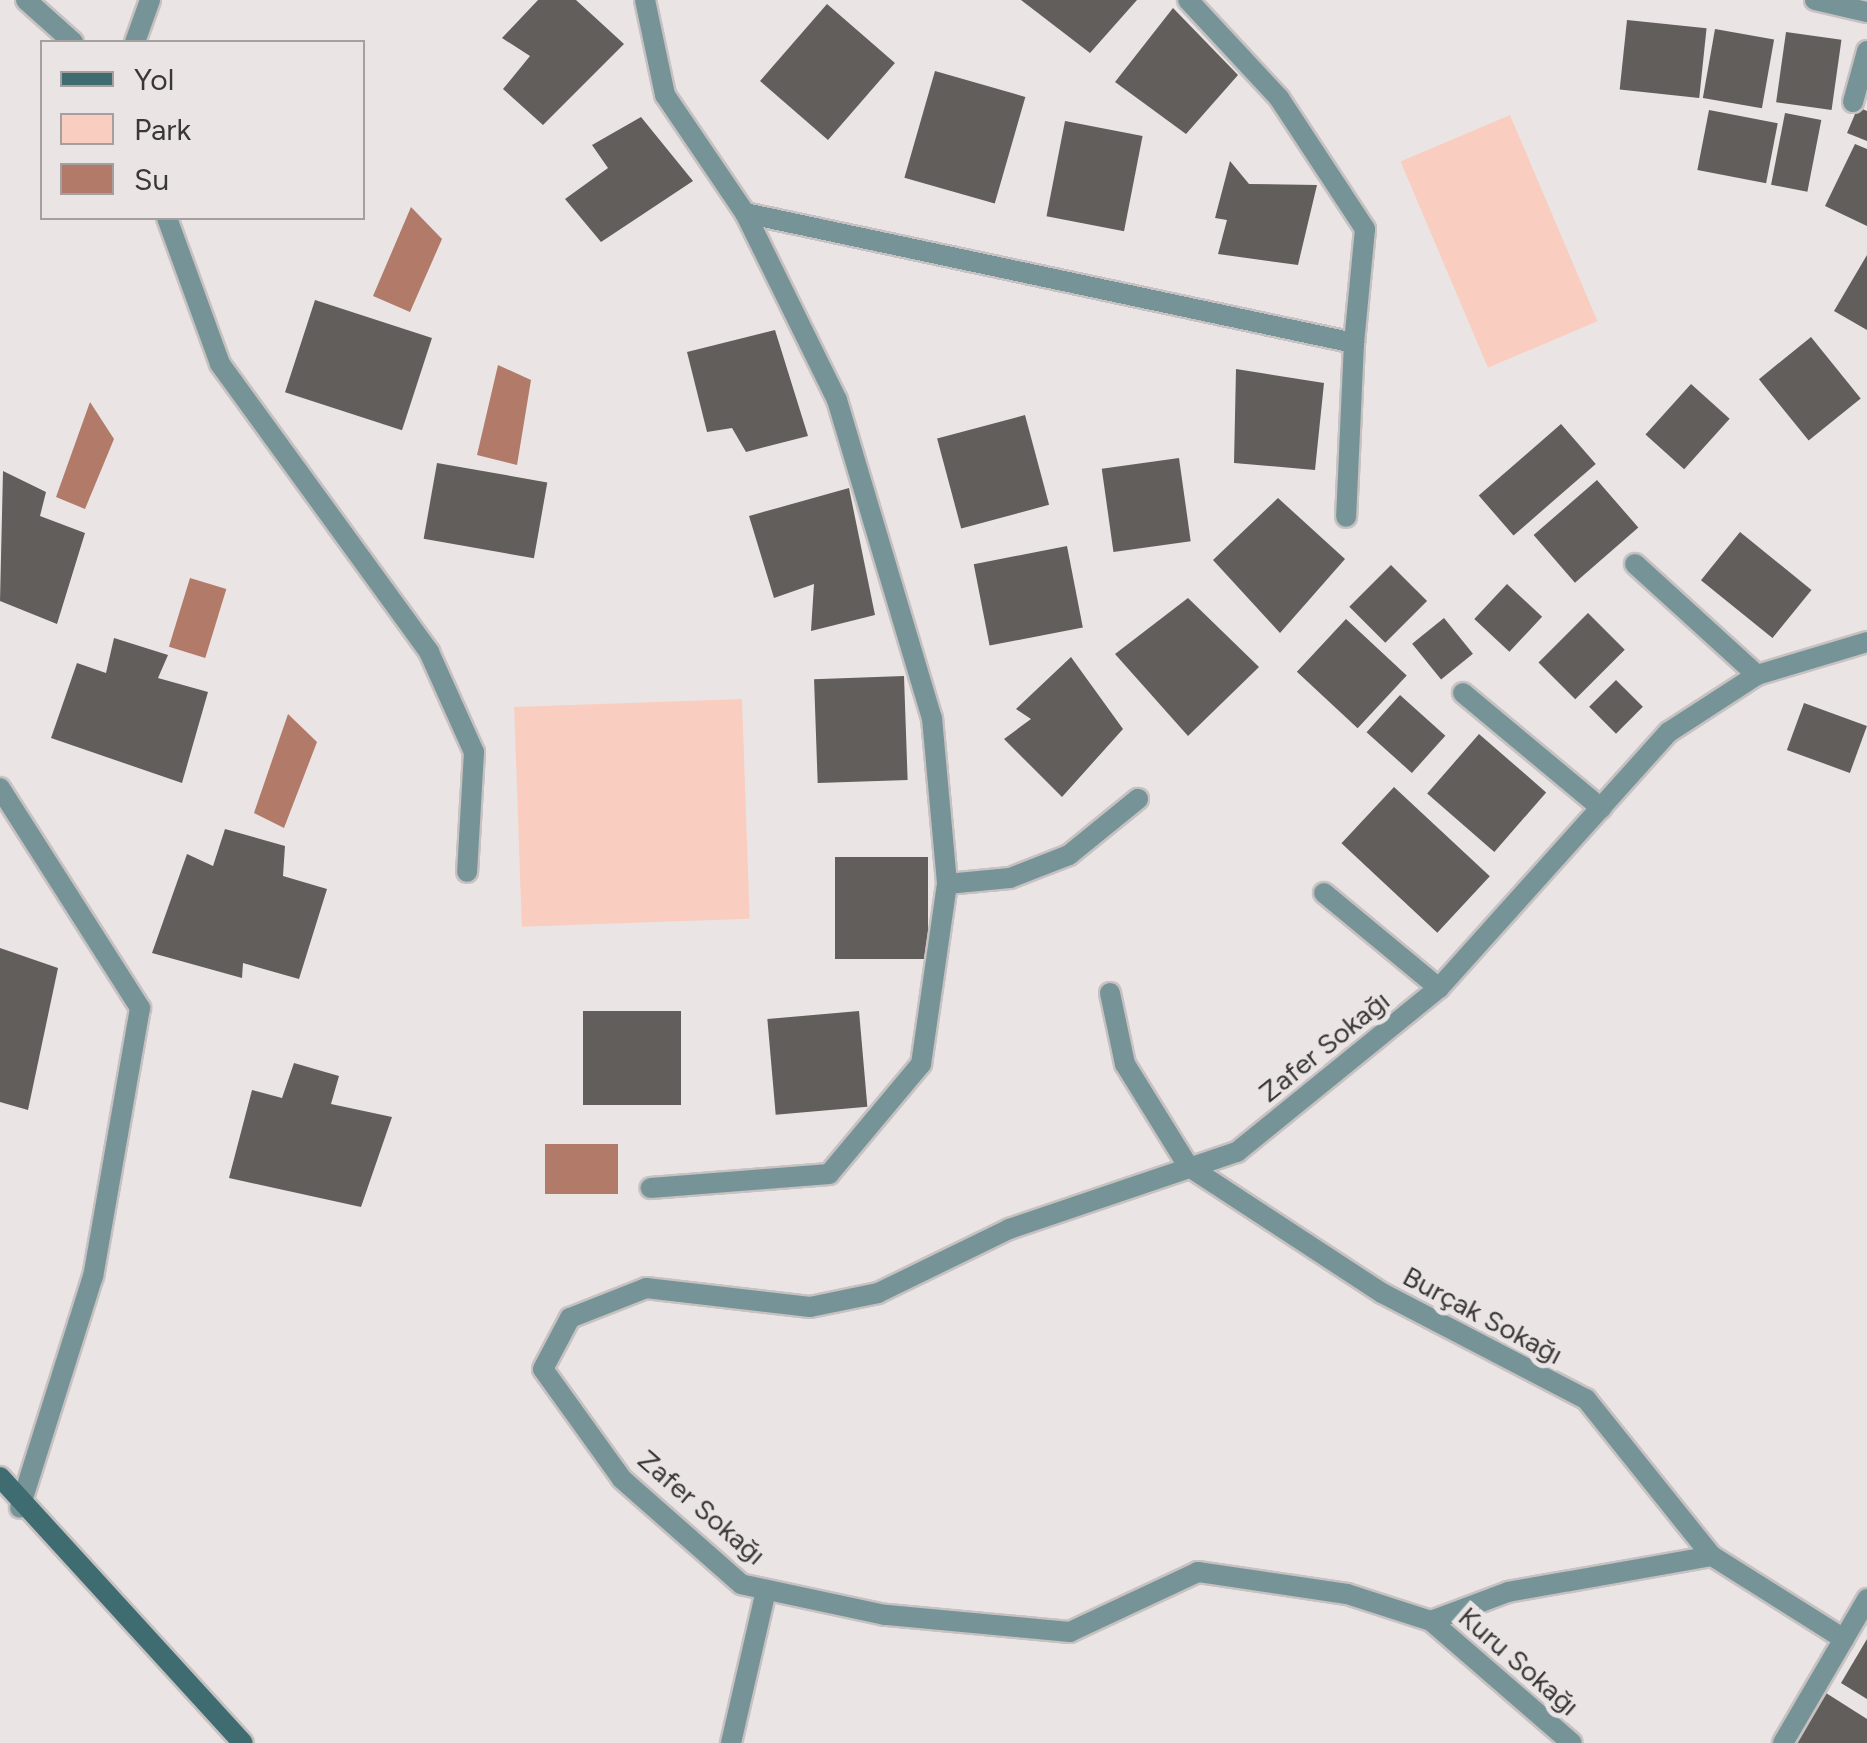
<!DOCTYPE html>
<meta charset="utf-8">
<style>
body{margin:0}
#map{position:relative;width:1867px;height:1743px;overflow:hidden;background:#eae5e4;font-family:Figtree,sans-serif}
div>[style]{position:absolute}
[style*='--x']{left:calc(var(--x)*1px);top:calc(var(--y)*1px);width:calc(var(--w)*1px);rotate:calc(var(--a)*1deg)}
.green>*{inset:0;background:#f9cec0;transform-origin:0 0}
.water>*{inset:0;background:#b17a69;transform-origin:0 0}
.building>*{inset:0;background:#625e5c;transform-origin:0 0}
.roads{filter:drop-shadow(2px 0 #c7c2c1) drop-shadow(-2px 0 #c7c2c1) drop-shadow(0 2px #c7c2c1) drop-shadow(0 -2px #c7c2c1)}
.street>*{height:20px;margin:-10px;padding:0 10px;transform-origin:10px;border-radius:10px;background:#769497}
.secondary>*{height:20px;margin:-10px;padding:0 10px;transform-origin:10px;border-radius:10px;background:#3f6c71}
span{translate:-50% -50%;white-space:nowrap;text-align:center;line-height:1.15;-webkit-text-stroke:10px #eae5e4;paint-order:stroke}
.street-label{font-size:28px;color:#3a3837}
.legend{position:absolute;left:40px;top:40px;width:325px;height:180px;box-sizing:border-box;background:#eae5e4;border:2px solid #a4a09f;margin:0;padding:12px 18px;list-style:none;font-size:30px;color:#3a3837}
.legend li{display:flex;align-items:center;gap:20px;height:50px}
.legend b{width:50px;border:2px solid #a4a09f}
</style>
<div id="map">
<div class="green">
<i style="left:1510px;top:115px;width:224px;height:119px;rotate:67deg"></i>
<i style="left:742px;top:699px;width:220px;height:228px;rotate:88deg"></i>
</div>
<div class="water">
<i style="clip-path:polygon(411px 207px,442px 239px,410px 312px,373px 296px)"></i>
<i style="clip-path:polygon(498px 365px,531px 380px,517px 465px,477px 455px)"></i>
<i style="clip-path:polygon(90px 402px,114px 439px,85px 509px,56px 497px)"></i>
<i style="left:190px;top:578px;width:38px;height:72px;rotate:17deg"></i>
<i style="clip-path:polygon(288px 714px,317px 742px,284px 828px,254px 813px)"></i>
<i style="left:618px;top:1144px;width:50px;height:73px;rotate:90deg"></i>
</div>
<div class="building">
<i style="clip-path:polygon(538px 0,576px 0,624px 44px,543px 125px,503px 89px,530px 56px,502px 38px)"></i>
<i style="clip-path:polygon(1021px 0,1137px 0,1090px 53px)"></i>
<i style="left:827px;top:4px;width:90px;height:102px;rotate:41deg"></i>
<i style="clip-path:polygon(1173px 8px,1238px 75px,1186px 134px,1115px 82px)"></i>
<i style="left:1627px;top:20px;width:80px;height:70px;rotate:6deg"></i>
<i style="left:1715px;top:29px;width:60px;height:70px;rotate:10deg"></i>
<i style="left:1786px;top:32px;width:56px;height:71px;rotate:8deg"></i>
<i style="left:935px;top:71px;width:94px;height:111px;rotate:16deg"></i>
<i style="clip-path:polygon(1858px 107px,1867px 111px,1867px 141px,1847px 133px)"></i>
<i style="left:1709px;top:110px;width:70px;height:61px;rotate:11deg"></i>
<i style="left:1785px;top:113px;width:37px;height:73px;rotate:11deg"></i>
<i style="clip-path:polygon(641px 117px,693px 181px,601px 242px,565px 199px,608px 168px,592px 145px)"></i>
<i style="left:1065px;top:121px;width:79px;height:97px;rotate:11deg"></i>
<i style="clip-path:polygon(1855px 144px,1867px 149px,1867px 226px,1825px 206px)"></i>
<i style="clip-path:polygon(1230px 161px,1249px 184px,1317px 185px,1298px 265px,1218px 254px,1227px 220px,1215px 218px)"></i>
<i style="clip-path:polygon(1867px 255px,1867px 330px,1834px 311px)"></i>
<i style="left:315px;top:300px;width:123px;height:97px;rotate:18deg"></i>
<i style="clip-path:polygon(775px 330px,808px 436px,746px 452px,732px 428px,707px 432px,687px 352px)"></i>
<i style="left:1811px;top:337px;width:79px;height:67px;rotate:51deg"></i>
<i style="clip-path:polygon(1236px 369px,1324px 383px,1315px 470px,1234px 463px)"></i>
<i style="left:1691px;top:384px;width:52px;height:68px;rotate:42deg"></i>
<i style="left:1025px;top:415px;width:93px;height:91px;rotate:75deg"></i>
<i style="left:1561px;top:424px;width:53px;height:109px;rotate:49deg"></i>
<i style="left:1179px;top:458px;width:84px;height:78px;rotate:82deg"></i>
<i style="left:437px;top:463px;width:112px;height:77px;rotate:10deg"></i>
<i style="clip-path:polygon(3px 471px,46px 492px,40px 516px,85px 533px,57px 624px,0 601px)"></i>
<i style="left:1597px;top:480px;width:63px;height:84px;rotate:49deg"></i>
<i style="clip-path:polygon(849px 488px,875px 615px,811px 631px,814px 584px,774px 598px,749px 516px)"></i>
<i style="clip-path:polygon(1278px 498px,1345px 559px,1280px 633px,1213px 560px)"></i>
<i style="left:1740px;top:532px;width:92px;height:62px;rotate:39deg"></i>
<i style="left:1067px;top:546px;width:83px;height:95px;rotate:79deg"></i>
<i style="left:1391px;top:565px;width:51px;height:59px;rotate:45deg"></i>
<i style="left:1507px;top:584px;width:48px;height:48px;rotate:43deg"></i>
<i style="clip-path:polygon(1188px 598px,1259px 667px,1188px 736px,1115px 654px)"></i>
<i style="left:1588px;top:613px;width:52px;height:70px;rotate:45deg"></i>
<i style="left:1444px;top:618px;width:46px;height:41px;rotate:51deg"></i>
<i style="left:1346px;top:619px;width:83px;height:72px;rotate:43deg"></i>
<i style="clip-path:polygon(114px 638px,168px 655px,158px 678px,208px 692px,182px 783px,51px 738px,77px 663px,106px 673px)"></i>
<i style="clip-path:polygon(1071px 657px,1123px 729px,1062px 797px,1004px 739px,1031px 719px,1016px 709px)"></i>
<i style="left:904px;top:676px;width:104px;height:90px;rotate:88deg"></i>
<i style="left:1616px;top:680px;width:38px;height:38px;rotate:45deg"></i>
<i style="left:1400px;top:695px;width:61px;height:50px;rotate:42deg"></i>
<i style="left:1804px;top:703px;width:67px;height:50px;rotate:20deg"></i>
<i style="left:1479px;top:734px;width:89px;height:79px;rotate:41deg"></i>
<i style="left:1394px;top:787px;width:131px;height:77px;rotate:43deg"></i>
<i style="clip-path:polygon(225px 829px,285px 846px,283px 876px,327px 889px,299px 979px,243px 963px,242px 978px,152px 953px,187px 854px,213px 866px)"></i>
<i style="left:835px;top:857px;width:93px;height:102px"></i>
<i style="clip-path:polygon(0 948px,58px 968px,28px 1110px,0 1102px)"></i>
<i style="left:681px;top:1011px;width:94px;height:98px;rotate:90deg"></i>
<i style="left:859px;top:1011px;width:96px;height:92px;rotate:85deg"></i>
<i style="clip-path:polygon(294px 1063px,339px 1076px,331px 1104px,392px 1117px,361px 1207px,229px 1178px,252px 1090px,282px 1098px)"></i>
<i style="clip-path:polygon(1867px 1639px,1867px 1699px,1841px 1683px)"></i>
<i style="clip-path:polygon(1826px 1693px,1867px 1719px,1867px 1743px,1796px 1743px)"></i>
</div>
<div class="roads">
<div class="street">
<i style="--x:26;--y:0;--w:63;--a:41.8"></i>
<i style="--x:645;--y:0;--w:97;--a:78.1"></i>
<i style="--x:665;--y:95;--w:143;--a:55.9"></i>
<i style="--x:745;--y:213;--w:208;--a:63.8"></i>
<i style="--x:837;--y:400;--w:332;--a:73.4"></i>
<i style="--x:932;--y:718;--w:167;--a:84.8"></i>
<i style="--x:947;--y:884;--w:182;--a:98.2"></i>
<i style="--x:921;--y:1064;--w:143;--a:129.9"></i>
<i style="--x:829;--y:1174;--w:179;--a:175.5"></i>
<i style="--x:1188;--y:0;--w:134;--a:47.1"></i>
<i style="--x:1279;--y:98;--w:157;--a:56.7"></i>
<i style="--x:1365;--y:229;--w:115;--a:95.5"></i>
<i style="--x:1815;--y:0;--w:53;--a:13"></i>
<i style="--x:135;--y:42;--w:45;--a:-70.3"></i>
<i style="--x:1853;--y:102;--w:53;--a:-74.6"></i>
<i style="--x:745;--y:213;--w:623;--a:12.05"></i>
<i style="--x:1354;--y:343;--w:174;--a:92.6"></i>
<i style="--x:167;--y:218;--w:155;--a:70"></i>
<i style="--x:220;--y:364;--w:356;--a:54"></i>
<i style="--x:429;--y:652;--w:110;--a:65.8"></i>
<i style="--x:474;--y:752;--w:120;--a:93.3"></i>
<i style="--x:1635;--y:564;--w:165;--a:42.3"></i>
<i style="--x:1463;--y:693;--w:180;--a:39.8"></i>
<i style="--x:0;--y:788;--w:261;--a:57.5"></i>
<i style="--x:140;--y:1008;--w:272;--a:99.9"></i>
<i style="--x:93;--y:1276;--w:243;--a:107.5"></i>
<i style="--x:947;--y:884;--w:63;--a:-5.4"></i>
<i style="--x:1010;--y:878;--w:63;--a:-21.3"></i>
<i style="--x:1069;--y:855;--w:89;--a:-39.1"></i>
<i style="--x:1324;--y:893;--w:149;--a:39.6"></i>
<i style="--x:1110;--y:993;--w:73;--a:78.1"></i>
<i style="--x:1125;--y:1064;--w:120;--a:58.3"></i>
<i style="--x:1188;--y:1166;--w:232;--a:33.2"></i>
<i style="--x:1382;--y:1293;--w:230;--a:27.5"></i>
<i style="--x:1586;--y:1399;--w:201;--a:51.3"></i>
<i style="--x:1431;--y:1621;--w:186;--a:40.9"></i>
<i style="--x:1844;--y:1639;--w:156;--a:-147.8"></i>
<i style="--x:1712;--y:1556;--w:207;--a:170"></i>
<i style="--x:1508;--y:1592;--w:82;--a:159.4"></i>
<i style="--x:1431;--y:1621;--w:88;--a:-162.2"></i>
<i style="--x:1347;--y:1594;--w:151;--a:-171.6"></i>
<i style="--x:1198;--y:1572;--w:141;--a:154.9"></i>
<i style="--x:1070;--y:1632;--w:186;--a:-174.7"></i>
<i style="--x:885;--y:1615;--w:147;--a:-167.9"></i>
<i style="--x:741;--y:1584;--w:159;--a:-138.6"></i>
<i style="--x:622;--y:1479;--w:135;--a:-125.7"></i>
<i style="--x:543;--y:1369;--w:58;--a:-62.1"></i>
<i style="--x:570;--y:1318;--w:82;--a:-21.5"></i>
<i style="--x:646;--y:1288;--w:165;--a:6.6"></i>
<i style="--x:810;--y:1307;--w:69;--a:-11.6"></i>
<i style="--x:878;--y:1293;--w:146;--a:-26"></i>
<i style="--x:1009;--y:1229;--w:241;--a:-18.7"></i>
<i style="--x:1237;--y:1152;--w:260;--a:-39.1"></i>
<i style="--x:1439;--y:988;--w:344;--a:-48.1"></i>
<i style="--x:1669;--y:732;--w:105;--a:-32.9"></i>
<i style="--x:1757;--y:675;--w:115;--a:-16.7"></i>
<i style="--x:731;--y:1743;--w:157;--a:-77.1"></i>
<i style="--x:1783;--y:1743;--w:167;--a:-59.7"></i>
</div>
<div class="secondary">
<i style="--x:0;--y:1477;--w:360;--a:47.6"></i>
</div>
</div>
<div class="street-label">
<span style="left:1324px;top:1046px;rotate:-39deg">Zafer Sokağı</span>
<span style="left:1483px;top:1315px;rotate:28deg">Burçak Sokağı</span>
<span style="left:702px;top:1507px;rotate:41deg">Zafer Sokağı</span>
<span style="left:1519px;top:1661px;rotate:41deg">Kuru Sokağı</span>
</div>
<ul class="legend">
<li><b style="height:12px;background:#3f6c71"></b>Yol</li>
<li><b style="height:28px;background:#f9cec0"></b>Park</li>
<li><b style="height:28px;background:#b17a69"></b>Su</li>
</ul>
</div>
